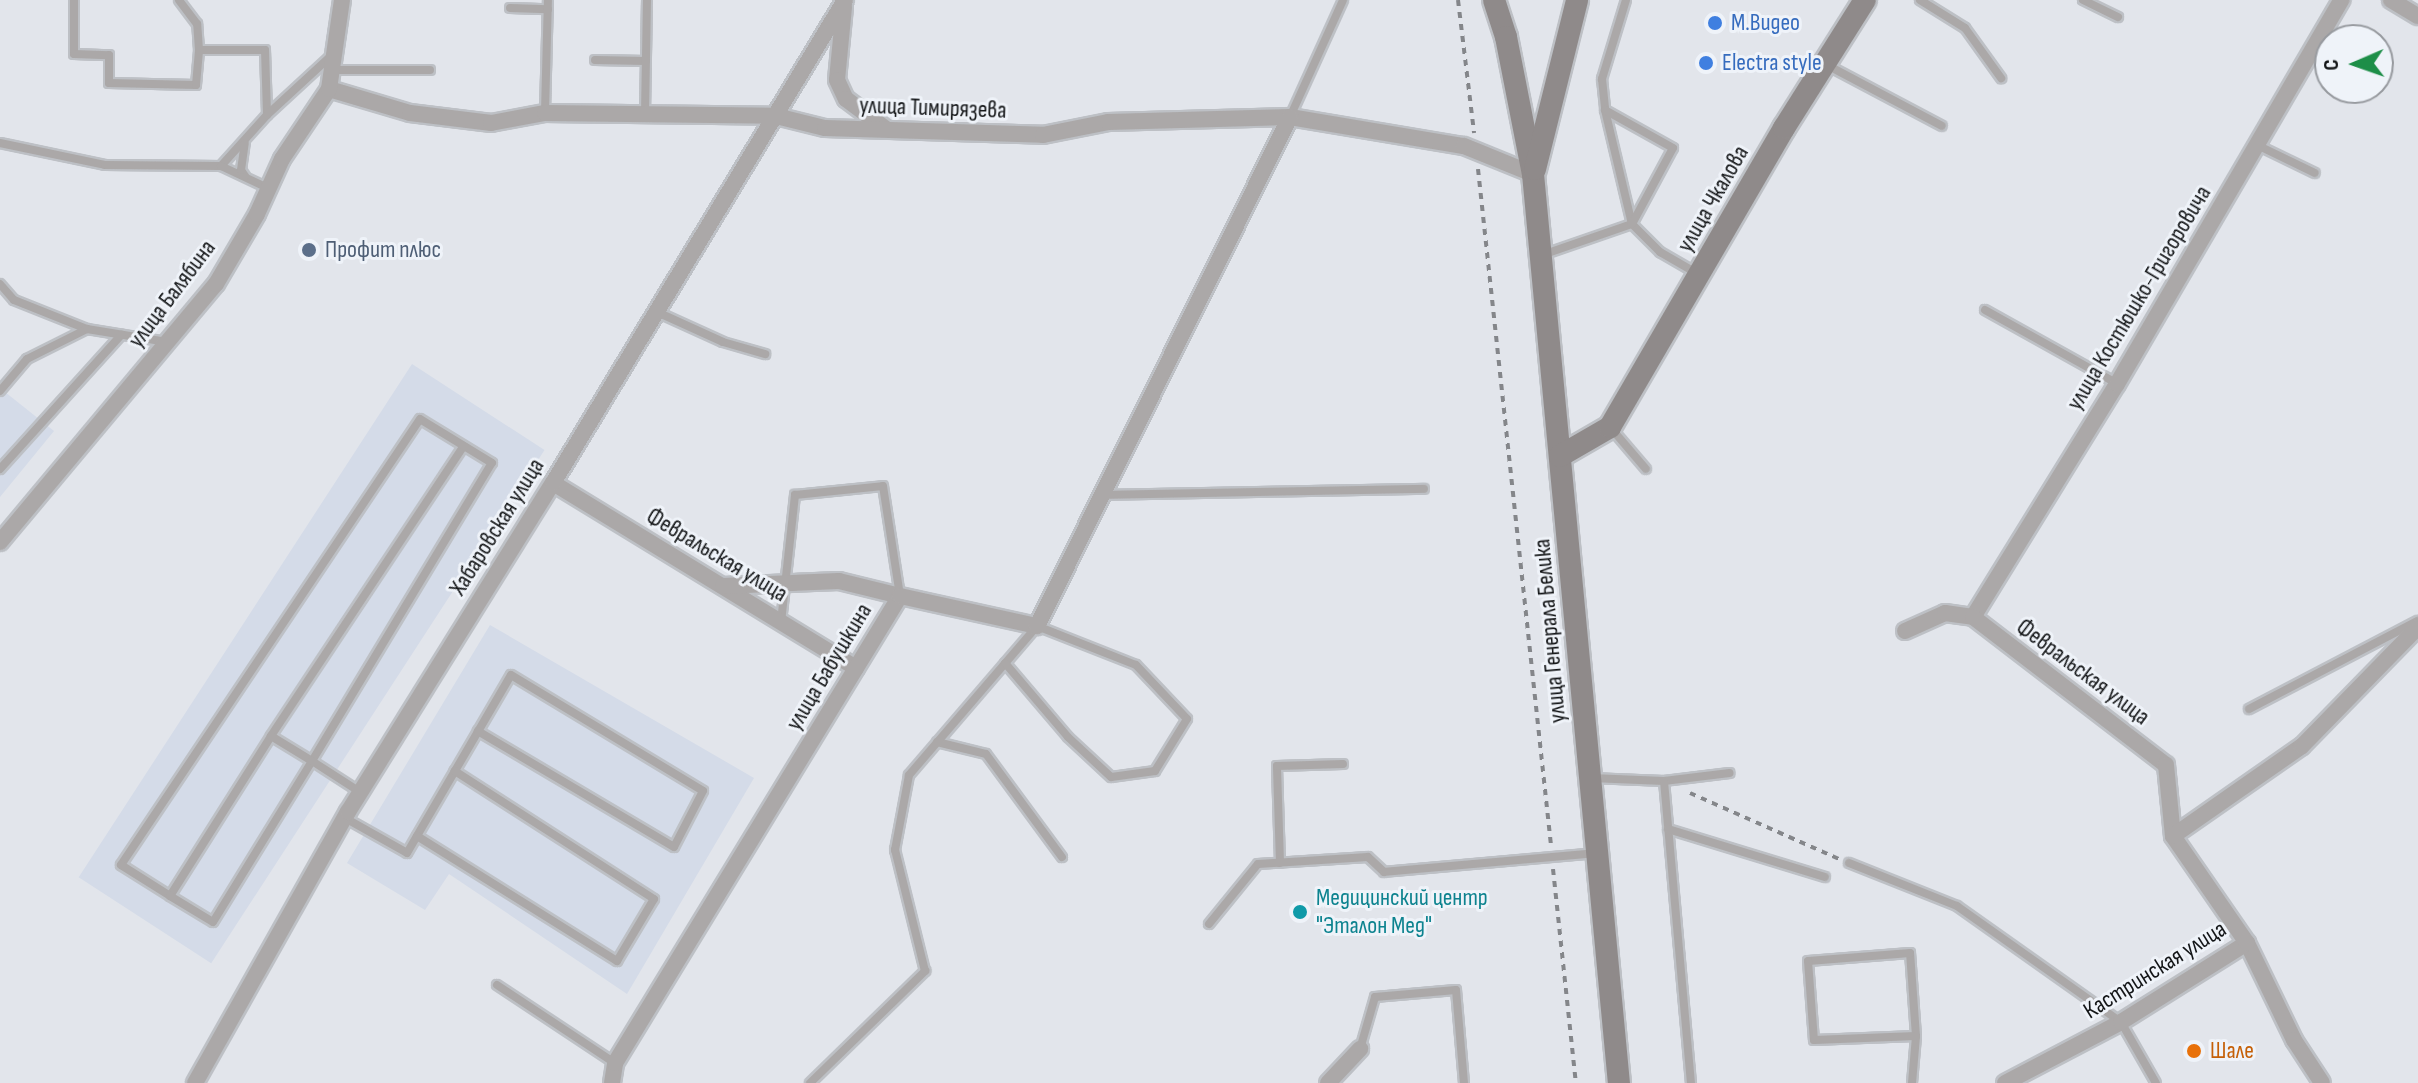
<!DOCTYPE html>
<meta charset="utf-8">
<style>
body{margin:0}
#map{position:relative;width:2418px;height:1083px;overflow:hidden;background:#e2e5eb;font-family:"Sofia Sans Condensed",sans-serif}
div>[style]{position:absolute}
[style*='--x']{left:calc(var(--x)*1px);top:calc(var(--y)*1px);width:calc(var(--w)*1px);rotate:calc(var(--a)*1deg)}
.built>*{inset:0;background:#d4dbe8;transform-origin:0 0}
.path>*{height:4px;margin-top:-2px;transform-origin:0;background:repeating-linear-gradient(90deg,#84868a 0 6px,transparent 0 12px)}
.roads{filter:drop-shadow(2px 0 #bdc0c5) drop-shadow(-2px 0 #bdc0c5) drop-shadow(0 2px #bdc0c5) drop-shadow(0 -2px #bdc0c5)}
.lane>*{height:8px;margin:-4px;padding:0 4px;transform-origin:4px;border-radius:4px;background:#aba8a8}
.street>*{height:16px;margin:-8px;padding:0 8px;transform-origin:8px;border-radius:8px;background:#aba8a8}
.secondary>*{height:22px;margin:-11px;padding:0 11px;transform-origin:11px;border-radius:11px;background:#8f8a8a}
.dots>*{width:22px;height:22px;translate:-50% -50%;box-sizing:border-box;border:4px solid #eff3f9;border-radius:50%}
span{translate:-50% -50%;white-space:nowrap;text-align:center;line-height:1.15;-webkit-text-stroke:6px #eff3f9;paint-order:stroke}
.shop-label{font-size:24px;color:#366cbe}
.left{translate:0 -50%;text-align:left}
.street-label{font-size:24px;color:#131517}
.service-label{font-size:24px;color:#4e5e75}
.culture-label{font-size:24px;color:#0d838f}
.food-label{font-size:24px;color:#c56008}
.north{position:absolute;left:2314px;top:24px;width:80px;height:80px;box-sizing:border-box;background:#eff3f9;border:2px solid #979a9f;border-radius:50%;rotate:268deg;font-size:22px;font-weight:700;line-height:32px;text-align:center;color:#131517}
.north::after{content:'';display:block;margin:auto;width:28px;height:36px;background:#1d8e48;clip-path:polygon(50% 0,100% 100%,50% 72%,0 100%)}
</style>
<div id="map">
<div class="built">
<i style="left:412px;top:364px;width:158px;height:612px;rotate:33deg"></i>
<i style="clip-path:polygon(5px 392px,54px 431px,0 497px,0 398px)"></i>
<i style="clip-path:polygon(490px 625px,754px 778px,627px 994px,449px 874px,425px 910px,347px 863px)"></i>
</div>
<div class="path">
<i style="--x:1458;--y:0;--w:134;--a:83.1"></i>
<i style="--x:1478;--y:169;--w:680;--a:83.84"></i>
<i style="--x:1690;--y:793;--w:163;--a:23.9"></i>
<i style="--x:1553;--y:869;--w:215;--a:83.9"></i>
</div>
<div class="roads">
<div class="lane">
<i style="--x:74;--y:0;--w:54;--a:90"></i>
<i style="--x:74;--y:54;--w:35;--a:2"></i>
<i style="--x:109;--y:55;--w:28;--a:90"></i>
<i style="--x:109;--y:83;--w:87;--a:1.3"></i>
<i style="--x:196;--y:85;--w:35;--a:-85"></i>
<i style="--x:199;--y:50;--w:26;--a:-94"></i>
<i style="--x:197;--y:24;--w:30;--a:-127"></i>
<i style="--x:1626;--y:0;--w:83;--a:106.9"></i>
<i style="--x:1602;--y:79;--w:31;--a:84"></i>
<i style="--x:1605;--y:110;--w:117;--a:76.7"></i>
<i style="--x:1632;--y:224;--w:40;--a:45"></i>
<i style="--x:1660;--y:252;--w:44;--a:30.1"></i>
<i style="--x:1920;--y:0;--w:53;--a:31.9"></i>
<i style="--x:1965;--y:28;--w:62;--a:54.2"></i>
<i style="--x:2083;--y:0;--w:39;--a:26"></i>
<i style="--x:510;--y:8;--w:38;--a:2"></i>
<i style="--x:199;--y:50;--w:66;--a:0"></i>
<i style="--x:265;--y:50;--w:65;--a:88.2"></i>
<i style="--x:595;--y:60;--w:51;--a:1.1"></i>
<i style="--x:1825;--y:64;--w:132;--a:27.9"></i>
<i style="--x:332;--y:70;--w:98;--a:0"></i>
<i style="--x:545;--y:112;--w:112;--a:-88.5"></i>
<i style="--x:645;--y:114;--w:114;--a:-89"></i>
<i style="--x:1290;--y:117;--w:128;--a:-65.6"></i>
<i style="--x:0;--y:143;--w:107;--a:11.8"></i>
<i style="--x:105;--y:165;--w:116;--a:0.5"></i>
<i style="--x:221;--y:166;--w:69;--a:-48"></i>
<i style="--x:267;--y:115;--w:87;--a:-42.7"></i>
<i style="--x:2257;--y:145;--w:64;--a:25.8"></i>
<i style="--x:221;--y:166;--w:52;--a:25.1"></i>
<i style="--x:245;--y:176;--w:7;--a:-124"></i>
<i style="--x:241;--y:170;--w:27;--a:-82"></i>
<i style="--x:1542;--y:255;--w:95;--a:-19"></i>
<i style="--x:1632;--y:224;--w:86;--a:-61.7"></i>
<i style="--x:1673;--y:148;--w:78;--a:-150.8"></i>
<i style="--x:0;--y:284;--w:21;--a:49"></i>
<i style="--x:14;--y:300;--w:79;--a:21.7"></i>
<i style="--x:1985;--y:310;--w:150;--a:29.1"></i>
<i style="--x:657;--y:312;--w:72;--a:24.4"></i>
<i style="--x:723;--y:342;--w:44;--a:15.9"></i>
<i style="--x:0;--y:391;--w:42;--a:-49.8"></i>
<i style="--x:27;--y:359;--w:67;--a:-26.6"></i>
<i style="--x:87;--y:329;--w:81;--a:9.2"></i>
<i style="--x:1610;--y:427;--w:55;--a:49.4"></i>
<i style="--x:0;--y:469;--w:181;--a:-47.9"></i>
<i style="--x:1102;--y:495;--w:322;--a:-1.1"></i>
<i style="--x:781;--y:622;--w:128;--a:-83.7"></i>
<i style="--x:795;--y:495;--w:88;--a:-5.8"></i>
<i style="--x:883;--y:486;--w:111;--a:81.2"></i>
<i style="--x:2249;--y:709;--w:190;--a:-27.6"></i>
<i style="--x:271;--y:736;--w:348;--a:-56.4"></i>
<i style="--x:937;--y:742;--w:50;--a:13.8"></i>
<i style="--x:986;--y:754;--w:128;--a:53.6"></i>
<i style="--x:1591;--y:778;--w:73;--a:2.4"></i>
<i style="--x:1664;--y:781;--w:66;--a:-6.9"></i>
<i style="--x:1664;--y:781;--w:303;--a:84.9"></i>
<i style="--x:345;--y:818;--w:71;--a:29.4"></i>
<i style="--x:407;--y:853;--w:206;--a:-59.7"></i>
<i style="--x:511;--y:675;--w:224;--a:31.1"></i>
<i style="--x:703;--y:791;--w:63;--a:117.4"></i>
<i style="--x:674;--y:847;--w:228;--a:-149.4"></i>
<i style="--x:1668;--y:829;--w:164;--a:17"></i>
<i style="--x:417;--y:836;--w:236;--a:32"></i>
<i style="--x:617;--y:961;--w:72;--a:-59.2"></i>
<i style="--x:654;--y:899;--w:237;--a:-147.3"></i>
<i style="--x:1280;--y:863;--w:97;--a:-91.8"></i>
<i style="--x:1277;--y:766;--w:66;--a:-1.7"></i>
<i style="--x:1849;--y:863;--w:116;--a:21.7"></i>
<i style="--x:1957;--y:906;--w:201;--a:35.3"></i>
<i style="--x:2121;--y:1022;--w:70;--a:60.2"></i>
<i style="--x:170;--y:896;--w:189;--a:-57.7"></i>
<i style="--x:271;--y:736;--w:48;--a:31.4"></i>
<i style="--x:312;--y:761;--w:348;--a:-58.9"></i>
<i style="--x:492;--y:463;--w:84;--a:-148.6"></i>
<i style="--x:420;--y:419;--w:537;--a:123.84"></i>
<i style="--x:121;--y:865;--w:58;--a:32.3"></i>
<i style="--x:170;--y:896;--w:50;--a:31.2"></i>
<i style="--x:213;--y:922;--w:189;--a:-58.4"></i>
<i style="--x:312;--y:761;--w:57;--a:32.9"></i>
<i style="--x:1209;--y:924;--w:77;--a:-50.8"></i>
<i style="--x:1258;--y:864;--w:110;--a:-3.6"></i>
<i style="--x:1368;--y:857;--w:22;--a:43"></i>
<i style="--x:1384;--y:872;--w:213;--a:-5.1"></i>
<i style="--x:497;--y:985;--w:141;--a:33.5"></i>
<i style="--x:1360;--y:1049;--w:54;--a:-73.9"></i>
<i style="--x:1375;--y:997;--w:81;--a:-4.9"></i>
<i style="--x:1456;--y:990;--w:93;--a:85.1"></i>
<i style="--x:810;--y:1083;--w:161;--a:-44.2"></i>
<i style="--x:925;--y:971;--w:125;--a:-103.9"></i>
<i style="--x:895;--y:850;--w:76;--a:-79.4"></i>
<i style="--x:909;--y:775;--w:196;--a:-49.3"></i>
<i style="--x:1037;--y:626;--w:106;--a:21.5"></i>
<i style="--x:1136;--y:665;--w:74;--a:46.6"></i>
<i style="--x:1187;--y:719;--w:61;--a:121.6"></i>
<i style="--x:1155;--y:771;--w:44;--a:172.2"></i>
<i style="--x:1111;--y:777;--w:59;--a:-137.1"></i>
<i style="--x:1068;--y:737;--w:97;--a:-130.4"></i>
<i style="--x:1912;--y:1083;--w:47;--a:-85.1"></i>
<i style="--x:1916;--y:1036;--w:83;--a:-94.1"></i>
<i style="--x:1910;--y:953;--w:102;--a:175.5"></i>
<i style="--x:1808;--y:961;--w:79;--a:85.7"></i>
<i style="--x:1814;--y:1040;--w:102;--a:-2.2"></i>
</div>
<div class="street">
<i style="--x:2391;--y:0;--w:31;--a:31"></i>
<i style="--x:844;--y:7;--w:73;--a:95.5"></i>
<i style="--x:837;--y:80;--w:21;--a:65"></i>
<i style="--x:846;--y:99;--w:50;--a:36.9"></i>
<i style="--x:329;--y:89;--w:84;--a:16.5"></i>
<i style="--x:410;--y:113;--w:82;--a:7"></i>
<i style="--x:491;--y:123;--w:55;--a:-10.5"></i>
<i style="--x:545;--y:113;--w:231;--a:0.7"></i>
<i style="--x:776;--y:116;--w:50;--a:13.8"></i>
<i style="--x:825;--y:128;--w:218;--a:1.8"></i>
<i style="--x:1043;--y:135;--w:66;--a:-11.3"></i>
<i style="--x:1108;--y:122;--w:182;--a:-1.6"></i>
<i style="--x:1290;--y:117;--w:176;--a:9.5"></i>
<i style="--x:1464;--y:146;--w:74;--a:22.1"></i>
<i style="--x:553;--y:483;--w:355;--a:31.4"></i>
<i style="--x:0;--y:542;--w:336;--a:-50.1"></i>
<i style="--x:216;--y:284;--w:81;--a:-59.6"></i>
<i style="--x:257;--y:214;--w:60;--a:-65.6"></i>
<i style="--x:282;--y:159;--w:84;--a:-56.1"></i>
<i style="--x:329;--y:89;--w:90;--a:-81.7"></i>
<i style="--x:723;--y:586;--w:116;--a:-2.5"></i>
<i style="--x:839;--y:581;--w:63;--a:13.8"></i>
<i style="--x:1973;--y:617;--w:274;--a:-58.3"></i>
<i style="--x:2117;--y:384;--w:445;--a:-59.7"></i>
<i style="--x:1905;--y:631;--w:44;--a:-24.2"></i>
<i style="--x:1945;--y:613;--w:28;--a:8"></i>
<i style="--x:1973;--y:617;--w:243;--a:37.5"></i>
<i style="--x:2166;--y:765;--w:71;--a:84.4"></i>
<i style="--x:2247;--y:943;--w:108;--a:64.1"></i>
<i style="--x:2294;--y:1040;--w:51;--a:56.9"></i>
<i style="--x:195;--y:1083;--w:311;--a:-60.6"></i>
<i style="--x:348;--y:812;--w:388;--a:-58.1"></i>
<i style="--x:553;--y:483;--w:564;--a:-58.84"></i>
<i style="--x:612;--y:1083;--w:20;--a:-81"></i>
<i style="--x:615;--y:1063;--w:547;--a:-58.61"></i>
<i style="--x:900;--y:596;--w:140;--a:12.4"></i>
<i style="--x:1037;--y:626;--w:568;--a:-63.57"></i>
<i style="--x:1328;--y:1083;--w:47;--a:-46.7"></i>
<i style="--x:2005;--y:1083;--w:131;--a:-27.7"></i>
<i style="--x:2121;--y:1022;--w:149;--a:-32.1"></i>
<i style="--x:2247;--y:943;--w:130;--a:-124.7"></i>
<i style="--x:2173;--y:836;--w:157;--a:-34.9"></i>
<i style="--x:2302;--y:746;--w:166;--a:-45.7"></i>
</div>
<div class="secondary">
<i style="--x:1494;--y:0;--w:39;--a:72"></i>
<i style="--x:1506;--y:37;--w:140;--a:78.9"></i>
<i style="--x:1533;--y:174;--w:913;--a:84.6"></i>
<i style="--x:1535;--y:169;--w:174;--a:-76"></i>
<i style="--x:1560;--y:456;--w:58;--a:-30.1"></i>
<i style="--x:1610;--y:427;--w:346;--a:-59.8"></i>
<i style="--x:1784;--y:128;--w:151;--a:-57.7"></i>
</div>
</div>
<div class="dots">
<i style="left:1715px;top:23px;background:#3f7fe0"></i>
<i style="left:1706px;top:63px;background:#3f7fe0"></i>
<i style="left:309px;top:250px;background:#5c6f8a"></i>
<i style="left:1300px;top:912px;background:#0f9aa8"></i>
<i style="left:2194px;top:1051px;background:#e8710a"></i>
</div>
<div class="shop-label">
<span class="left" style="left:1731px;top:23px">М.Видео</span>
<span class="left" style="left:1722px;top:63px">Electra style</span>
</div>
<div class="street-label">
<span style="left:933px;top:108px;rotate:2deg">улица Тимирязева</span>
<span style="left:1713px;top:199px;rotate:-60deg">улица Чкалова</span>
<span style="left:172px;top:294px;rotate:-53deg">улица Балябина</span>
<span style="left:2139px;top:298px;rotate:-59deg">улица Костюшко-Григоровича</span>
<span style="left:497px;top:527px;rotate:-58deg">Хабаровская улица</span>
<span style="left:717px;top:555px;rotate:31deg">Февральская улица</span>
<span style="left:1550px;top:631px;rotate:-95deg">улица Генерала Белика</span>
<span style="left:829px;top:667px;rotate:-59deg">улица Бабушкина</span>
<span style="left:2083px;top:672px;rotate:37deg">Февральская улица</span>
<span style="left:2155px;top:970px;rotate:-32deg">Кастринская улица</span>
</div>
<div class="service-label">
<span class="left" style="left:325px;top:250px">Профит плюс</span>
</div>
<div class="culture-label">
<span class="left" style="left:1316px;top:912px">Медицинский центр<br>"Эталон Мед"</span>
</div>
<div class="food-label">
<span class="left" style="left:2210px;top:1051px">Шале</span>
</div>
<div class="north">С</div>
</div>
